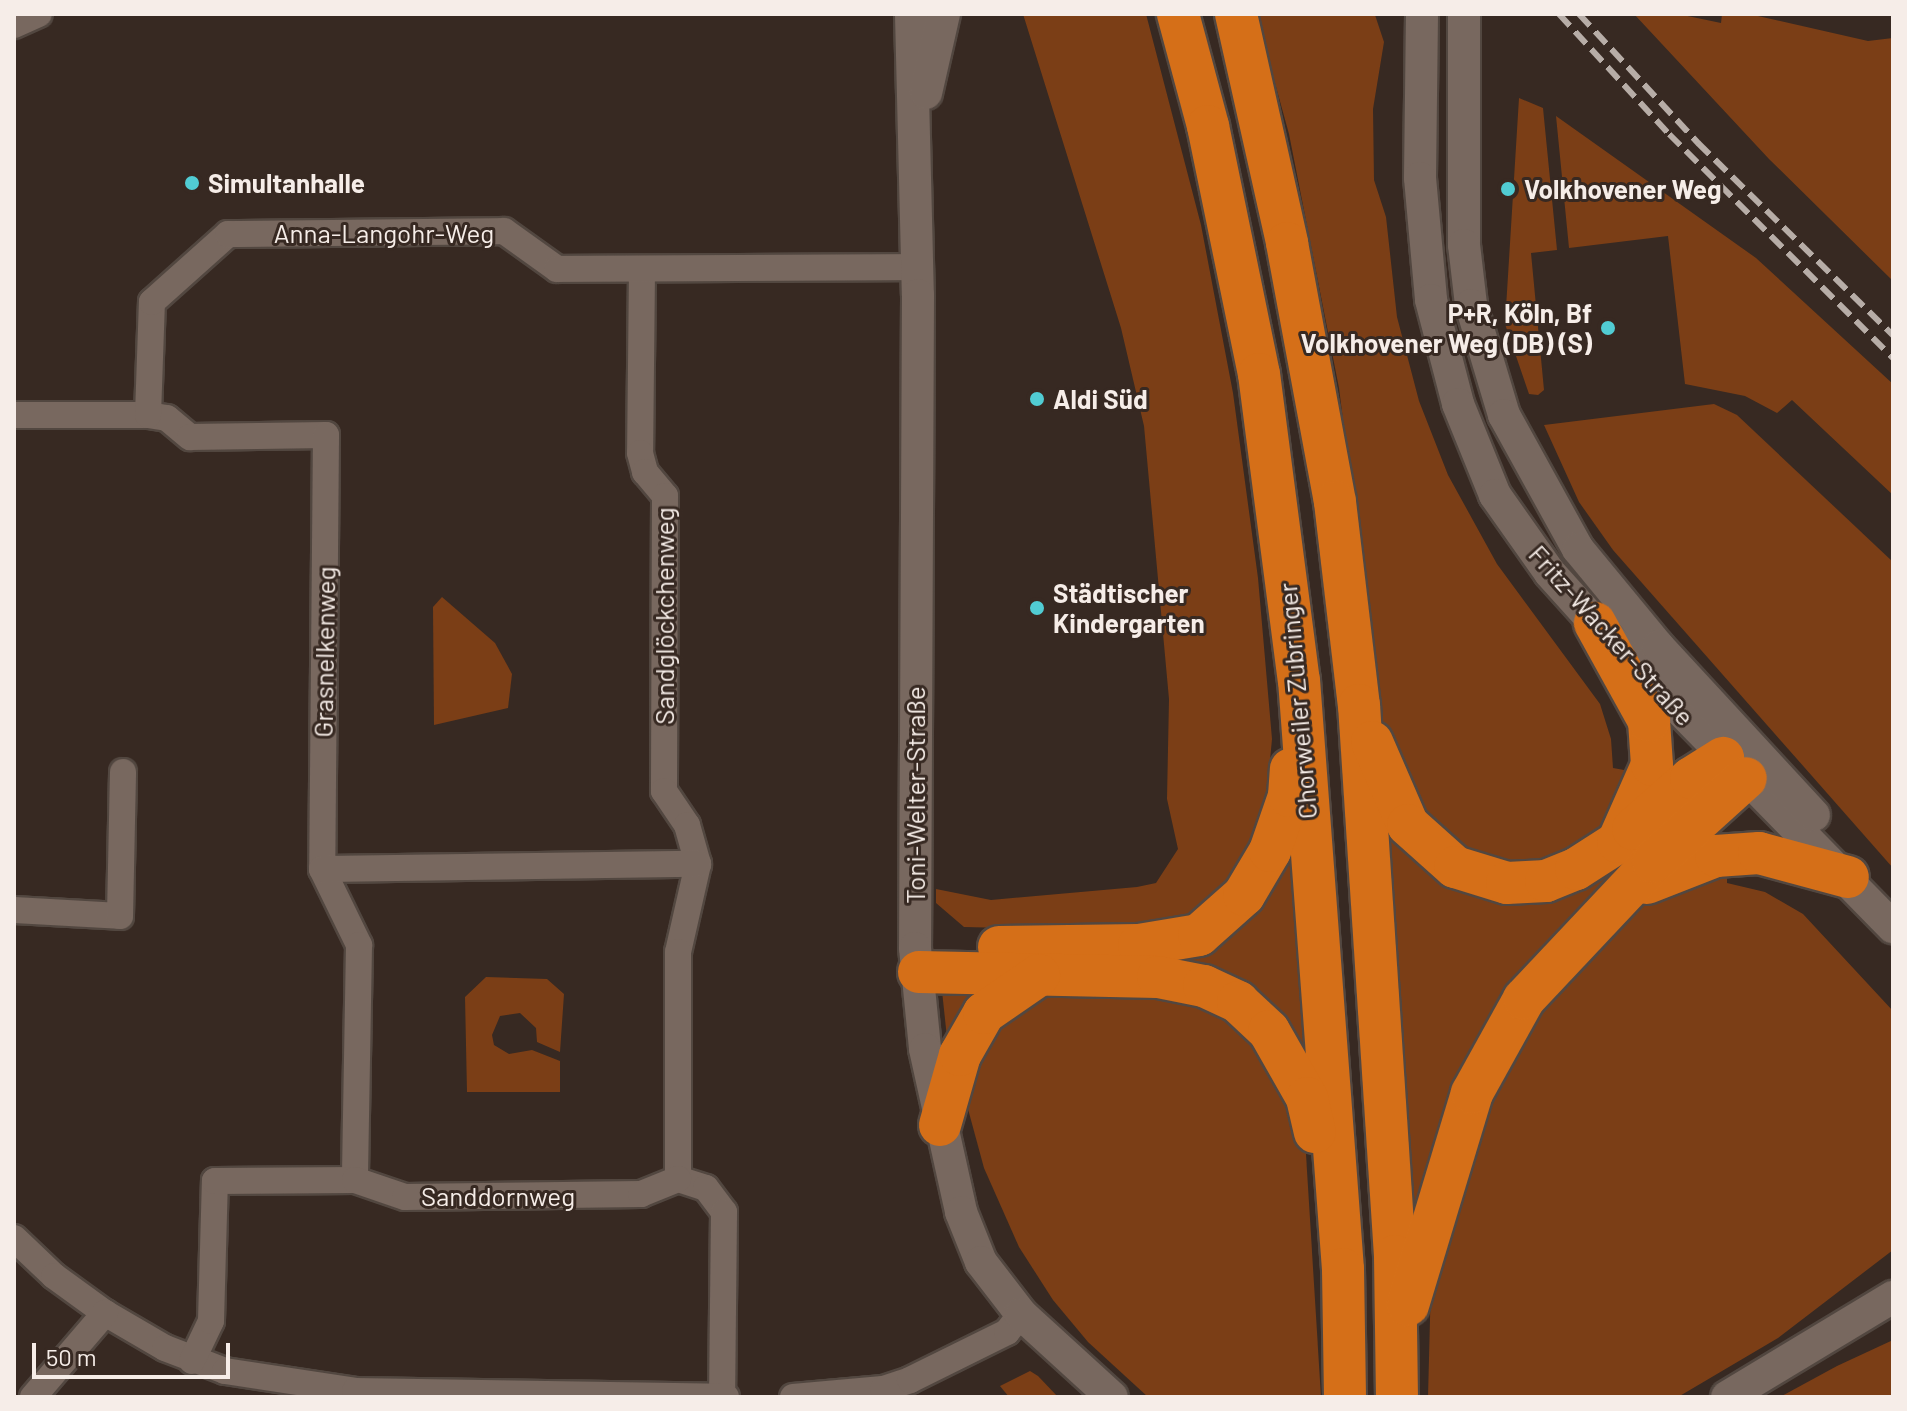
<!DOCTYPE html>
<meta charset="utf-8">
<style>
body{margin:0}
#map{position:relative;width:1907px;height:1411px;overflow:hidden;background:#372922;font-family:Barlow,sans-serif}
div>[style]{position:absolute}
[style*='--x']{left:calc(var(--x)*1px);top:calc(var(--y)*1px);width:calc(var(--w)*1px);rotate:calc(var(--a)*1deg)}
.green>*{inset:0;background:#7b3e16}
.roads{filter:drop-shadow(2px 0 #524740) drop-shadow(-2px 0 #524740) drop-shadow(0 2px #524740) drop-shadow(0 -2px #524740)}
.minor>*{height:26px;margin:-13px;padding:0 13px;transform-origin:13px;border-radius:13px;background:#78685f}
.tertiary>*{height:32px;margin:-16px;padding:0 16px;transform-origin:16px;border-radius:16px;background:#78685f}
.trunk>*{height:42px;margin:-21px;padding:0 21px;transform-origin:21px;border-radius:21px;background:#d56f18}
.rail>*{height:6px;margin-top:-3px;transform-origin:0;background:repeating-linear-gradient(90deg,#b7ada7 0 16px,transparent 0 24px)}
.dots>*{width:22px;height:22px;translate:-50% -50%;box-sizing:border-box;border:4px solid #372922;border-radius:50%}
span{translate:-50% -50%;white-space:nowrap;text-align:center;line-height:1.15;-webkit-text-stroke:6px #372922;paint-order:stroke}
.poi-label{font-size:26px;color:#f6ede8;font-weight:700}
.left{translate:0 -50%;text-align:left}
.right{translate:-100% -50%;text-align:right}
.street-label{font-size:26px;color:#f6ede8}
.frame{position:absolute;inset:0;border:16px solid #f6ede8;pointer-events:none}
.scale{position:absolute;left:32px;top:1343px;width:198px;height:36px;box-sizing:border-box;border:4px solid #f6ede8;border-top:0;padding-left:10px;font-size:24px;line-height:28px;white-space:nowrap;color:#f6ede8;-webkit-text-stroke:6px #372922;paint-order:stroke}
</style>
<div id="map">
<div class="green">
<i style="clip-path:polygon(1023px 14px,1146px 14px,1201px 225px,1233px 393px,1258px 578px,1272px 739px,1265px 814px,1237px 877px,1192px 915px,1135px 931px,964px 927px,936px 903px,936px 889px,991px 900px,1137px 887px,1156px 883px,1178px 849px,1167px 799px,1169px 699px,1144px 426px,1121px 328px)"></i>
<i style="clip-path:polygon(1256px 14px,1375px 15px,1384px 42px,1373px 109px,1374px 180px,1386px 217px,1397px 317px,1419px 401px,1448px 475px,1497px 564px,1600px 704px,1611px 739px,1613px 768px,1635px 772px,1622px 814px,1547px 871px,1442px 848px,1382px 729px,1339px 388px,1289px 134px)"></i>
<i style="clip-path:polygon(1634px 14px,1678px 14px,1721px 23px,1722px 14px,1749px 14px,1868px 41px,1893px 38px,1893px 281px,1769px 159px)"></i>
<i style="clip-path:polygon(1519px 98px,1543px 108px,1557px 250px,1531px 253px,1544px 390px,1538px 395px,1529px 394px,1505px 324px)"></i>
<i style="clip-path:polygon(1556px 116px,1756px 258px,1893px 384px,1893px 495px,1792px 400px,1777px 413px,1745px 396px,1685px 384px,1668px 236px,1569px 248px)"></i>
<i style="clip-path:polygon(1714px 404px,1737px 415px,1893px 562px,1893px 868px,1613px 550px,1579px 502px,1544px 425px)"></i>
<i style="clip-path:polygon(442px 597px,495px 643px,512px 674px,508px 708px,434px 725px,433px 607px)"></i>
<i style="clip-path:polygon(1372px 784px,1484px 891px,1684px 796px,1556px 938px,1411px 1277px)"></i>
<i style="clip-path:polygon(1294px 830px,1321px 1096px,1187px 972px,1183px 952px)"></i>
<i style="clip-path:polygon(1727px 862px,1727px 883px,1765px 892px,1803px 914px,1893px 1011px,1893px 1250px,1778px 1338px,1678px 1397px,1428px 1397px,1431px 1280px,1450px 1180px,1526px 1022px,1659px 886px)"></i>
<i style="clip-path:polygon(486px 977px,547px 979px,564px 994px,560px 1052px,537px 1042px,536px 1028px,520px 1013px,500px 1016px,492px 1035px,494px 1045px,509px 1054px,532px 1050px,560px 1061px,560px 1092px,467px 1092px,465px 997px)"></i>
<i style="clip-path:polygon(994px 985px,948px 1047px,942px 991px)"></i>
<i style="clip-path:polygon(1165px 988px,1229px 1008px,1304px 1122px,1321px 1397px,1148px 1397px,1088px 1342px,1053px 1300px,1019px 1247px,984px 1168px,968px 1109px,969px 1058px,1025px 996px)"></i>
<i style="clip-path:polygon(1893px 1340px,1893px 1397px,1780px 1397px,1837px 1366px)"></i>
<i style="clip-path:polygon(1030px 1371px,1038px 1376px,1058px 1397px,1009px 1397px,1000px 1386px)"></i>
</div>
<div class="roads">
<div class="minor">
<i style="--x:14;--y:25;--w:27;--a:-24"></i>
<i style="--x:642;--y:270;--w:183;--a:90.6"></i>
<i style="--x:640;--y:453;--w:20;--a:75"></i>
<i style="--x:645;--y:472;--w:31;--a:50"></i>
<i style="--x:665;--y:496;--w:295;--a:90.2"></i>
<i style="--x:664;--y:791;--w:41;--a:55.9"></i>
<i style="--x:687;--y:825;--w:41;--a:74.2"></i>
<i style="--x:698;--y:864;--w:90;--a:102.8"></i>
<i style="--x:678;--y:952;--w:227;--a:90"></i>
<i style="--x:678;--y:1179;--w:29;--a:18"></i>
<i style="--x:706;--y:1188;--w:30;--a:53"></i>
<i style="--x:724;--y:1212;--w:185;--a:90.6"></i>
<i style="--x:14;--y:415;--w:134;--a:0"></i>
<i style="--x:148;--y:415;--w:19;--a:9"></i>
<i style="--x:167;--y:418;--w:30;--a:40"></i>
<i style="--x:190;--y:437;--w:136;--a:-0.8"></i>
<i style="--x:326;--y:435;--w:434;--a:90.5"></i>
<i style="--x:322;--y:869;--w:85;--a:64"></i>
<i style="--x:359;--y:945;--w:235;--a:91"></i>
<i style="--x:148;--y:415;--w:113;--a:-88"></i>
<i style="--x:152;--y:302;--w:102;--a:-41.8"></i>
<i style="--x:228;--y:234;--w:276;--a:-0.6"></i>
<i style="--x:504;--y:231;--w:65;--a:35.6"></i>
<i style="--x:557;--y:269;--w:361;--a:-0.3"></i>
<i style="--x:322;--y:869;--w:376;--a:-0.8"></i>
<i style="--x:14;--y:910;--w:106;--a:3.2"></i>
<i style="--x:120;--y:916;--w:144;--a:-88.8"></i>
<i style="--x:14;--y:1238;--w:55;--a:43.5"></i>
<i style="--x:54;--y:1276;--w:63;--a:36"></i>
<i style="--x:105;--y:1313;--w:69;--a:30.3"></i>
<i style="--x:165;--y:1348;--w:64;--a:21"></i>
<i style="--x:225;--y:1371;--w:132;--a:8.7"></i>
<i style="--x:355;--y:1391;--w:371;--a:0.9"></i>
<i style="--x:192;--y:1361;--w:44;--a:-64.6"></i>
<i style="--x:211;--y:1321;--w:140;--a:-88.4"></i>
<i style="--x:215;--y:1181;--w:140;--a:-0.4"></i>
<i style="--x:355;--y:1180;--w:53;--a:18.8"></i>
<i style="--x:405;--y:1197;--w:236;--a:-0.7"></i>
<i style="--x:641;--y:1194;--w:40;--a:-22"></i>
<i style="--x:33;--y:1397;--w:111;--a:-49.4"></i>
<i style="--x:793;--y:1397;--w:90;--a:-5.1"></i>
<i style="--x:883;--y:1389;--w:28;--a:-18"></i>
<i style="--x:910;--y:1380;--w:108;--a:-26.3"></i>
<i style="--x:1007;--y:1332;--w:23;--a:-52"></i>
</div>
<div class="tertiary">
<i style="--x:911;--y:14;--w:281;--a:88.6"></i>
<i style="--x:918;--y:295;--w:653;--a:90.26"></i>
<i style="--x:915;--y:948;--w:101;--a:84.3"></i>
<i style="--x:925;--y:1049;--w:167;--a:77.5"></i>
<i style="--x:961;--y:1212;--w:54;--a:68.2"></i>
<i style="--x:981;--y:1262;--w:66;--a:52.4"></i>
<i style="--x:1021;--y:1314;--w:123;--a:42.4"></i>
<i style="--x:1422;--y:14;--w:164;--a:90.7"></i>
<i style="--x:1420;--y:178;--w:122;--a:84.8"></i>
<i style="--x:1431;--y:300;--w:107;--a:75.4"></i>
<i style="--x:1458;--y:404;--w:98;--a:67.9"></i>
<i style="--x:1495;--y:495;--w:95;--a:54.8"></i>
<i style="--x:1550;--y:573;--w:67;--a:48"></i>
<i style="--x:1595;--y:623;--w:426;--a:45.6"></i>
<i style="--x:1464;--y:14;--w:231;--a:90"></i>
<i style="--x:1464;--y:245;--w:60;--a:83.3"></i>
<i style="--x:1471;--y:305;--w:115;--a:73.3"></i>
<i style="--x:1504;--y:415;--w:153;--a:61.1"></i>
<i style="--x:1578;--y:549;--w:126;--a:50.5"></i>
<i style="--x:1658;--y:646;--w:230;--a:47.3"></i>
<i style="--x:926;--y:93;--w:81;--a:-77.2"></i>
<i style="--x:1727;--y:1397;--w:194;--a:-31.1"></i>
</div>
<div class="trunk">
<i style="--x:1178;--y:14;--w:116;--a:75"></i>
<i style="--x:1208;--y:126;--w:253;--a:78.4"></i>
<i style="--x:1259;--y:374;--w:309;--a:82.6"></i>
<i style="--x:1299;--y:680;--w:591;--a:85.73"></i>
<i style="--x:1343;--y:1269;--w:128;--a:89.1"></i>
<i style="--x:1236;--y:14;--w:235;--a:77.4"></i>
<i style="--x:1287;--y:243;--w:263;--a:79.5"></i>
<i style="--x:1335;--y:502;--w:204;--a:83.3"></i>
<i style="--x:1359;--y:705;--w:552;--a:86.26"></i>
<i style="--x:1395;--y:1256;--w:141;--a:89.2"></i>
<i style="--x:1372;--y:742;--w:90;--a:66.6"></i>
<i style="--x:1408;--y:825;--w:63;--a:41.8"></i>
<i style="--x:1455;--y:867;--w:54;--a:17.1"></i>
<i style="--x:1507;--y:883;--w:39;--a:-3"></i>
<i style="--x:1546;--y:881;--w:32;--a:-22"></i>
<i style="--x:1576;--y:869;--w:50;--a:-32.7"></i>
<i style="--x:1618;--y:842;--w:84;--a:-66.2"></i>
<i style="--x:1652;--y:765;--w:44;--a:-93.9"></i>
<i style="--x:1649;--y:721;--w:112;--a:-118.9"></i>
<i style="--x:1633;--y:829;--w:77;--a:-41.3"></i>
<i style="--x:1691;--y:778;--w:38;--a:-32"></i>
<i style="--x:1647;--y:883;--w:74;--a:-21.4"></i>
<i style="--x:1716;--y:856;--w:43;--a:-4"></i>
<i style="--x:1759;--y:853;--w:92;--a:15.1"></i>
<i style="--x:999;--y:947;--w:140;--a:-0.8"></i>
<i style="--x:1139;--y:945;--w:61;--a:-9.5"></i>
<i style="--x:1199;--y:935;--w:60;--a:-41.6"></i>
<i style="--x:1244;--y:895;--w:51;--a:-59.4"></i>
<i style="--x:1270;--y:851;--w:58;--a:-70.9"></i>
<i style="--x:1289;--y:796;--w:27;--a:-86"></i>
<i style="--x:919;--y:972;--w:239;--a:1.2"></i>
<i style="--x:1158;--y:977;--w:47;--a:11.1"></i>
<i style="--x:1204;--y:986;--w:38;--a:25"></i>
<i style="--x:1238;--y:1002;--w:42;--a:43.1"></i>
<i style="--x:1269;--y:1031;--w:77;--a:60.4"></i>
<i style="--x:1307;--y:1098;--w:35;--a:77"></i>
<i style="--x:940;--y:1125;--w:73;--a:-74.1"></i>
<i style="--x:960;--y:1055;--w:48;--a:-60.3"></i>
<i style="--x:984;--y:1013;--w:67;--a:-34.6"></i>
<i style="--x:1408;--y:1305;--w:221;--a:-73.2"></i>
<i style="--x:1472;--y:1093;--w:107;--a:-61"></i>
<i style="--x:1524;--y:999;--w:188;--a:-46.7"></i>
<i style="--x:1653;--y:862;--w:125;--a:-42.1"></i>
</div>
</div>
<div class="rail">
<i style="--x:1559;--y:14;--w:163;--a:47.5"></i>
<i style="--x:1669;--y:134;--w:317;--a:45"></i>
<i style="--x:1579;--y:14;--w:176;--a:47.3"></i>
<i style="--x:1698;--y:143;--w:274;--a:44.6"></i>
</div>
<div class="dots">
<i style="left:192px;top:183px;background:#51ccd3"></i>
<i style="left:1508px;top:189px;background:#51ccd3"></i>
<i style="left:1608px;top:328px;background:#51ccd3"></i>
<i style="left:1037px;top:399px;background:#51ccd3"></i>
<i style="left:1037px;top:608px;background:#51ccd3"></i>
</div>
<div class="poi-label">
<span class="left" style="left:208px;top:183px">Simultanhalle</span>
<span class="left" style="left:1524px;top:189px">Volkhovener Weg</span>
<span class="right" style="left:1592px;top:328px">P+R, Köln, Bf<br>Volkhovener Weg (DB) (S)</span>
<span class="left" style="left:1053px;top:399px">Aldi Süd</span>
<span class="left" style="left:1053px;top:608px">Städtischer<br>Kindergarten</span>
</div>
<div class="street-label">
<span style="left:384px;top:233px">Anna-Langohr-Weg</span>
<span style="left:664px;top:616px;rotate:-90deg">Sandglöckchenweg</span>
<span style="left:1612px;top:635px;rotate:48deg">Fritz-Wacker-Straße</span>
<span style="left:324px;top:652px;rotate:-89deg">Grasnelkenweg</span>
<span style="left:1297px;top:701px;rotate:-95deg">Chorweiler Zubringer</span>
<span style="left:915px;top:795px;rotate:-90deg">Toni-Welter-Straße</span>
<span style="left:498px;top:1196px">Sanddornweg</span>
</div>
<div class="frame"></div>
<div class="scale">50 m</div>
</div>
